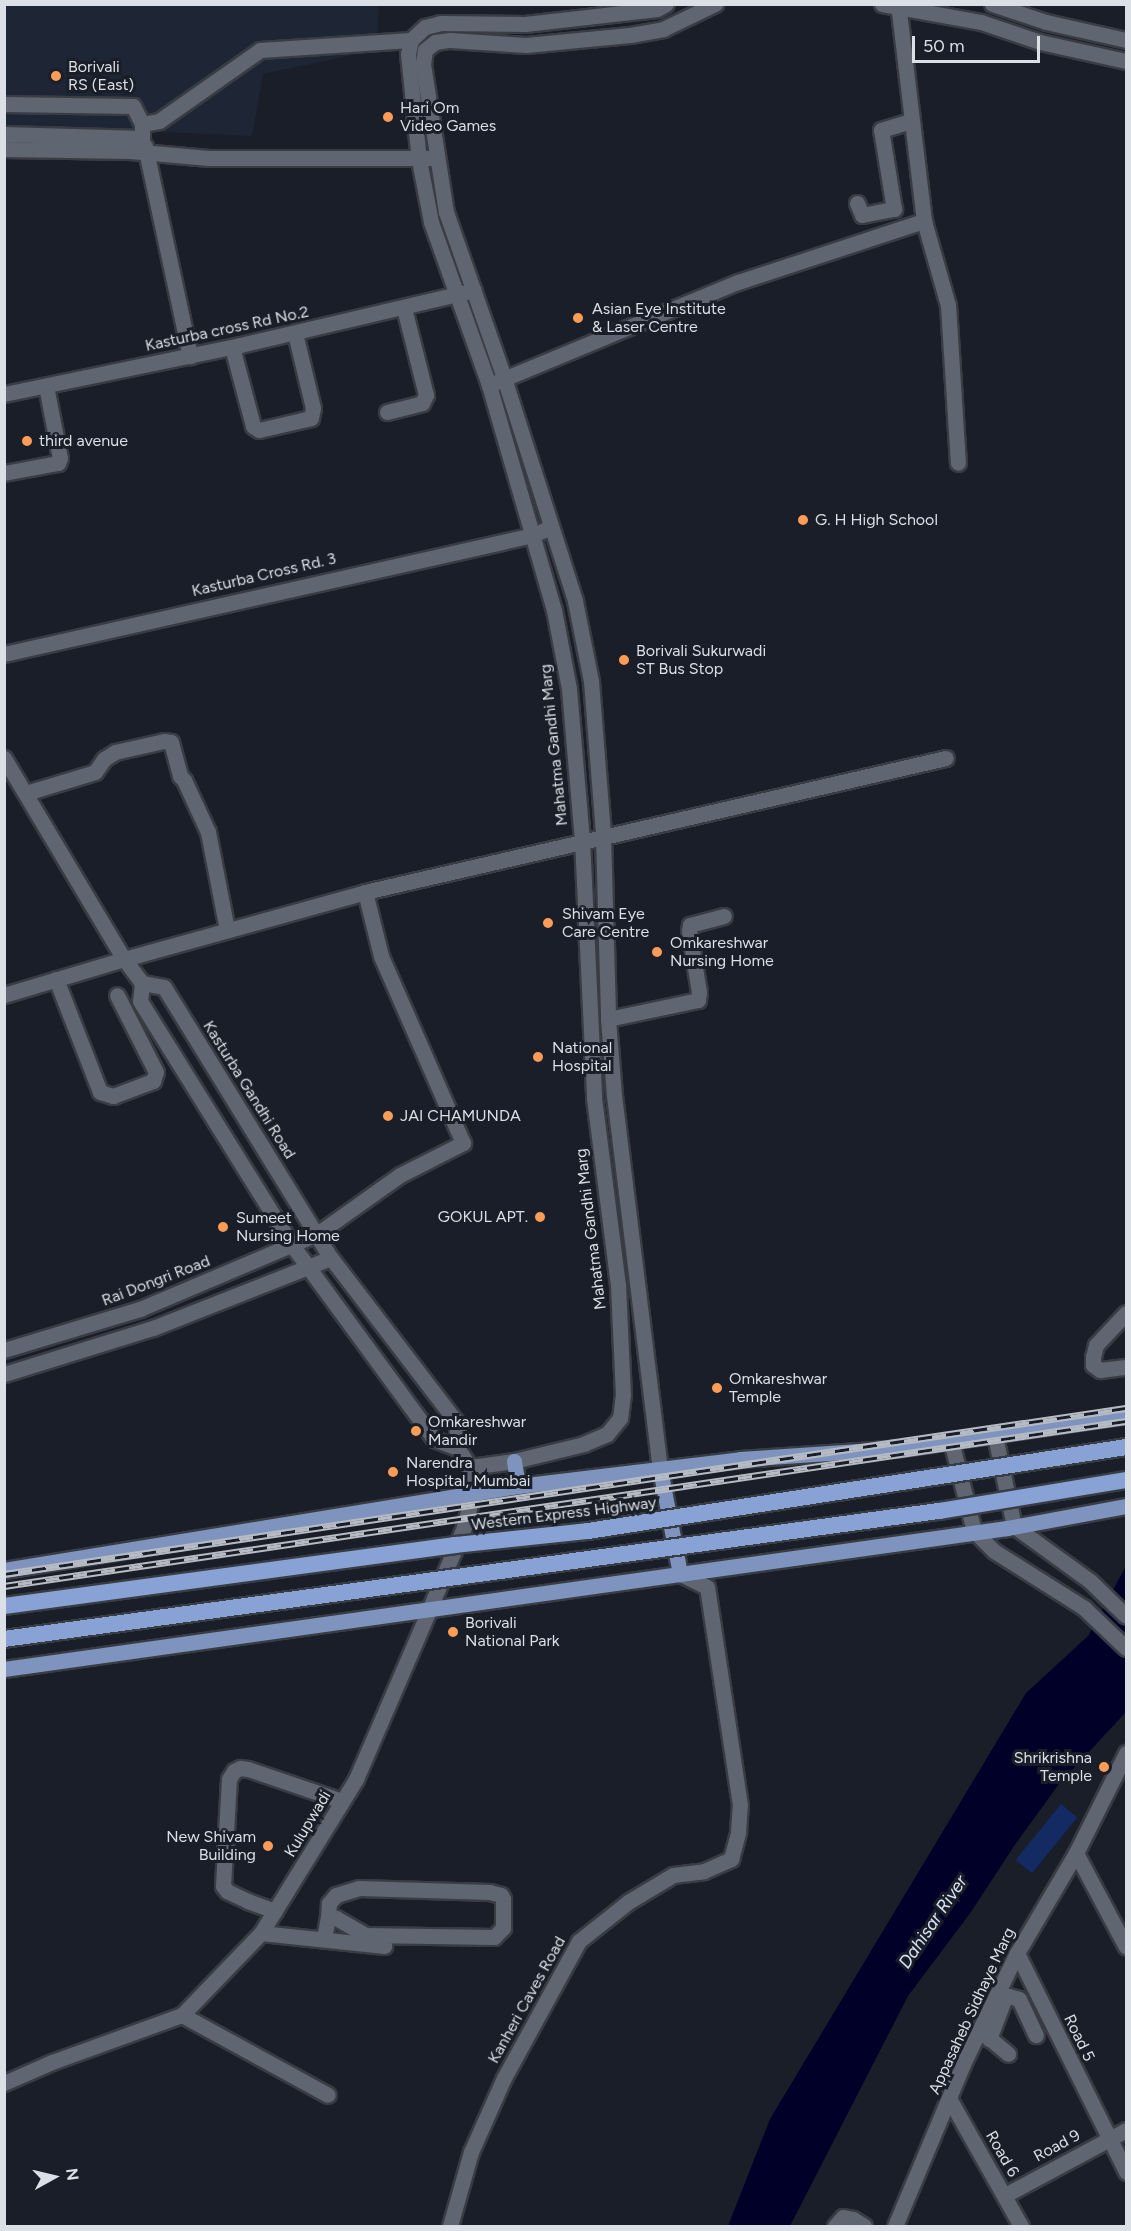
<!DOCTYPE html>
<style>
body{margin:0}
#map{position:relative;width:1131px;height:2231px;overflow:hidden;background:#191e28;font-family:Figtree,sans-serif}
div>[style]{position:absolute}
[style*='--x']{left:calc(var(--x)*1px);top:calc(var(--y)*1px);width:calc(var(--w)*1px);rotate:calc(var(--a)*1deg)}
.built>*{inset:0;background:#1e2635}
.green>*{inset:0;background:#132a62;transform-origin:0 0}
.water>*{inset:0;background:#000028}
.roads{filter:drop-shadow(2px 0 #383c43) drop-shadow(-2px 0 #383c43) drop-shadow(0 2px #383c43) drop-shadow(0 -2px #383c43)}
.minor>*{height:15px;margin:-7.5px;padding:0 7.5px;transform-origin:7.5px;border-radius:7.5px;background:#5f6571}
.tertiary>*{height:15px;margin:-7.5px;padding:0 7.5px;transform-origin:7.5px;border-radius:7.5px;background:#5f6571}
.secondary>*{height:15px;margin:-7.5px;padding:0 7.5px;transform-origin:7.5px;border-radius:7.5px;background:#5f6571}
.primary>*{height:15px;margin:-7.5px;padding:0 7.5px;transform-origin:7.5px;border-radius:7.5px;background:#7e93bd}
.rail>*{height:7px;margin-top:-3.5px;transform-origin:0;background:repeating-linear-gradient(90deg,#191e28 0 14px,#b7bbc3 0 28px);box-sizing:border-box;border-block:2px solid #b7bbc3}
.bridges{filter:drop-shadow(2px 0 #383c43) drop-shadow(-2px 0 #383c43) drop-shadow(0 2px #383c43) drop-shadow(0 -2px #383c43)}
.trunk-bridge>*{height:16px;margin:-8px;padding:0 8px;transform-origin:8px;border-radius:8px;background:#88a2d6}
.dots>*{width:16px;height:16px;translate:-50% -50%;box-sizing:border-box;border:3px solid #191e28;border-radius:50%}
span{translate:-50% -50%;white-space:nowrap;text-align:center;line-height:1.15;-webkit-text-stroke:6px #191e28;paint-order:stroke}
.poi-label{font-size:16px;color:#dbdfe6}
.left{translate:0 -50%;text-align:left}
.right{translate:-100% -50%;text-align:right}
.street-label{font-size:16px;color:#dbdfe6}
.water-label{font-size:18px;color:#dae4f8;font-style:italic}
.frame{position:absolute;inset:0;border:6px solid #dbdfe6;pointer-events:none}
.north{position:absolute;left:24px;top:2147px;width:60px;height:60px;-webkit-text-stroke:4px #191e28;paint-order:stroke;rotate:82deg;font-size:16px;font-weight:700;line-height:24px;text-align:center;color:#dbdfe6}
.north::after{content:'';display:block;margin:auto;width:21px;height:27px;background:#dbdfe6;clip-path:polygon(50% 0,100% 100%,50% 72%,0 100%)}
.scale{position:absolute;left:912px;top:36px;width:128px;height:27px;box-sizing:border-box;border:3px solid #dbdfe6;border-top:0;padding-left:8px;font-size:18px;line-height:21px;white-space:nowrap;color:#dbdfe6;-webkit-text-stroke:4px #191e28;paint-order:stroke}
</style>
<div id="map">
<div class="built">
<i style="clip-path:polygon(5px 5px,379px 5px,376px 50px,263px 74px,252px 136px,5px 125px)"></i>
</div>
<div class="green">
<i style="left:1061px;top:1804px;width:21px;height:72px;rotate:39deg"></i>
</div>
<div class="water">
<i style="clip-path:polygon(1126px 1566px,1126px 1712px,1059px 1784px,1014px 1846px,971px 1912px,908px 1996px,790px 2226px,728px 2226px,770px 2119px,1026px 1693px,1088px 1636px)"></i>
</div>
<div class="roads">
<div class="minor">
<i style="--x:145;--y:146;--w:215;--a:77.9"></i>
<i style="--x:4;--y:149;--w:126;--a:0.9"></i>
<i style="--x:130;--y:151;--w:79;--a:5.1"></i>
<i style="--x:209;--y:158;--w:228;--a:0"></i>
<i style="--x:857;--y:203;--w:13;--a:67"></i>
<i style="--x:862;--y:215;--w:33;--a:-11"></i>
<i style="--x:894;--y:209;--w:80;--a:-99.3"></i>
<i style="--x:881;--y:130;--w:30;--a:-17"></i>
<i style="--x:924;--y:221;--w:87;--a:74.1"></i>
<i style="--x:948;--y:305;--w:158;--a:86.4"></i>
<i style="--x:232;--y:347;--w:82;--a:75.1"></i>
<i style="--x:253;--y:426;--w:7;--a:34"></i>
<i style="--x:259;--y:430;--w:53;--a:-13"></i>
<i style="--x:311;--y:418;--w:10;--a:-79"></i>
<i style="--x:313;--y:408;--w:77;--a:-103.5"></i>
<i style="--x:489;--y:385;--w:269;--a:-22.5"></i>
<i style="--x:738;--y:282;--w:196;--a:-18.2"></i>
<i style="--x:924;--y:221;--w:219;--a:-96.8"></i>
<i style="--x:4;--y:394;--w:241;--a:-11.7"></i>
<i style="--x:240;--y:345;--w:240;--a:-13.2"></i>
<i style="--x:387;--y:412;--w:36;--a:-14"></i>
<i style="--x:422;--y:403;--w:9;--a:-63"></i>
<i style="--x:426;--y:395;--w:90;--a:-104.2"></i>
<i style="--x:4;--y:473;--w:55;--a:-10.5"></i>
<i style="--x:58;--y:463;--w:5;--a:-68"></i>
<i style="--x:60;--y:458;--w:73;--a:-101"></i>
<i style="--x:4;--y:654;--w:542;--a:-12.68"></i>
<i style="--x:533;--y:535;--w:20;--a:-24"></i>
<i style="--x:26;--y:793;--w:72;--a:-16.9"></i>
<i style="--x:95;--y:772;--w:16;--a:-55"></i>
<i style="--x:104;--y:759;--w:13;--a:-32"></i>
<i style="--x:115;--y:752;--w:50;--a:-12.7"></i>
<i style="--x:164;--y:741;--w:7;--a:8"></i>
<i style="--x:171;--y:742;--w:35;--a:75"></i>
<i style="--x:180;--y:776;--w:6;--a:45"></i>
<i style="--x:184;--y:780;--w:57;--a:65.2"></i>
<i style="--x:208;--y:832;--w:100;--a:79"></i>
<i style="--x:56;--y:979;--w:121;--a:68.7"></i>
<i style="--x:100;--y:1092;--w:14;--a:17"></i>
<i style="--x:113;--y:1096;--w:43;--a:-20.6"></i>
<i style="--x:153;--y:1081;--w:9;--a:-72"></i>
<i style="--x:156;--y:1072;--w:86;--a:-116.9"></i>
<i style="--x:4;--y:995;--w:125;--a:-16.7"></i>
<i style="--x:124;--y:959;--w:250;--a:-15.5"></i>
<i style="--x:365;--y:892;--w:596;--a:-12.99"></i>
<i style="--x:608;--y:1019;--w:92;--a:-11.9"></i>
<i style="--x:698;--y:1000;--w:8;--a:-83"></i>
<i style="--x:699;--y:992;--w:62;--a:-99.3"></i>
<i style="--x:689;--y:931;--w:6;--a:-81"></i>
<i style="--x:690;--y:925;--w:35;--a:-15"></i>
<i style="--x:317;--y:1234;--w:102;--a:-35.4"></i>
<i style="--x:400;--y:1175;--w:71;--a:-26.9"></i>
<i style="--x:463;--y:1143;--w:204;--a:-113.7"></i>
<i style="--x:381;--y:956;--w:66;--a:-104"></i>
<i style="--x:1126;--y:1313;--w:44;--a:133.2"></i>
<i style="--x:1096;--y:1345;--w:12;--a:104"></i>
<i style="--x:1093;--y:1357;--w:8;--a:90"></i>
<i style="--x:1093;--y:1365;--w:9;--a:36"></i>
<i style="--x:1100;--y:1370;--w:26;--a:-7"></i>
<i style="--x:1076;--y:1853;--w:106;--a:62"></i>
<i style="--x:275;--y:1911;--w:29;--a:-160"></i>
<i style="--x:248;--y:1901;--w:23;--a:-155"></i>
<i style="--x:227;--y:1891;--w:6;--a:-129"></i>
<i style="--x:223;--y:1886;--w:107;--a:-86.8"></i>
<i style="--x:229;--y:1779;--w:9;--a:-58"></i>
<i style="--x:234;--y:1771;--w:7;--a:-27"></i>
<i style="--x:240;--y:1768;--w:8;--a:7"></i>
<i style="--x:248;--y:1769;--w:99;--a:18.8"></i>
<i style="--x:261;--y:1933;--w:124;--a:6"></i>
<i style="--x:324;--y:1939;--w:22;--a:-80"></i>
<i style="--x:328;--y:1917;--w:8;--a:7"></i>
<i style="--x:336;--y:1918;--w:34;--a:30"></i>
<i style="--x:365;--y:1935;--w:129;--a:0.9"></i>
<i style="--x:494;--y:1937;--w:13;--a:-45"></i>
<i style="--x:503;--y:1928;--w:29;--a:-90"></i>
<i style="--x:503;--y:1899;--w:4;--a:-117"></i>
<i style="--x:501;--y:1895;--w:11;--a:-165"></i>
<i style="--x:490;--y:1892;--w:131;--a:-178.3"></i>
<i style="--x:359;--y:1888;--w:24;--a:163"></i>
<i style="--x:336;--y:1895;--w:11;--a:131"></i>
<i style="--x:329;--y:1903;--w:14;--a:94"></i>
<i style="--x:1017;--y:1953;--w:245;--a:63.5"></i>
<i style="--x:182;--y:2015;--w:166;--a:28.7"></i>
<i style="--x:982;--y:2032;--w:34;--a:40"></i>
<i style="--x:989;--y:2039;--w:42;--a:-69"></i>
<i style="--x:1004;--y:2000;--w:6;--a:-45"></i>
<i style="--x:1008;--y:1996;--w:11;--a:15"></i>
<i style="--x:1019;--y:1999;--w:40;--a:65"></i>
<i style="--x:4;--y:2083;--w:52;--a:-23.6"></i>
<i style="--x:52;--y:2062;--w:138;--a:-19.9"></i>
<i style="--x:182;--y:2015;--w:114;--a:-46.1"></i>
<i style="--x:261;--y:1933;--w:181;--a:-58.3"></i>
<i style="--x:356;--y:1779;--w:184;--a:-66.6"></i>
<i style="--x:950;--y:2100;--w:145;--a:60.6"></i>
<i style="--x:1005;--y:2195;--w:137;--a:-28.2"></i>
<i style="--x:450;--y:2226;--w:77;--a:-74.2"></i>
<i style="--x:471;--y:2152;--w:81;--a:-66"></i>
<i style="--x:504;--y:2078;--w:156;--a:-61.3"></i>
<i style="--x:579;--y:1941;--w:63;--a:-38.5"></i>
<i style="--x:628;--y:1902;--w:52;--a:-31"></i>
<i style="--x:673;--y:1875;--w:31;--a:-7"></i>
<i style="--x:704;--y:1871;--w:30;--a:-24"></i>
<i style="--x:731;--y:1859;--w:28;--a:-75"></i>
<i style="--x:738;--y:1832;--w:27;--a:-86"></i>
<i style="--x:740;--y:1805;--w:220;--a:-98.6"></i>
<i style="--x:707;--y:1587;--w:30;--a:-154"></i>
<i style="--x:835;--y:2226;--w:12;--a:-48"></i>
<i style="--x:843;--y:2217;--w:10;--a:11"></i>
<i style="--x:853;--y:2219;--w:13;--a:32"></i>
</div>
<div class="tertiary">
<i style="--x:4;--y:1350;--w:142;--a:-16.8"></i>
<i style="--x:140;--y:1309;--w:192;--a:-23"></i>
<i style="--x:4;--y:1374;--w:156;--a:-17.2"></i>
<i style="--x:153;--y:1328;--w:191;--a:-21.5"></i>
<i style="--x:995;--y:1436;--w:92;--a:78.1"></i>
<i style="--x:1014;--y:1526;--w:94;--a:35.9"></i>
<i style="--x:1090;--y:1581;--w:50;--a:44.2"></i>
<i style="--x:951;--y:1441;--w:93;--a:75.7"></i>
<i style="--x:974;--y:1531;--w:28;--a:45"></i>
<i style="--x:994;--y:1551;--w:107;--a:32.3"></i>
<i style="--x:1084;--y:1608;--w:58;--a:43.6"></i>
<i style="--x:895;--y:2226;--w:176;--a:-67.2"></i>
<i style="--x:963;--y:2064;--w:123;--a:-64.1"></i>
<i style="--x:1017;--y:1953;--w:116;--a:-59.5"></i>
<i style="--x:1076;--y:1853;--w:112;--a:-63.4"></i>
</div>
<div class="secondary">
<i style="--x:882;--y:4;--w:101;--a:10.3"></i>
<i style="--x:981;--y:22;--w:62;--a:18.7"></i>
<i style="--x:1040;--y:42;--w:88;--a:12.5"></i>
<i style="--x:992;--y:4;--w:57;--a:18.4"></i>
<i style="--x:1046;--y:22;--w:82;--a:12.7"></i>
<i style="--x:411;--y:40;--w:14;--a:102"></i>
<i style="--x:408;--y:54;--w:107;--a:84.1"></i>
<i style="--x:419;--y:160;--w:63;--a:79"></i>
<i style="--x:431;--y:222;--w:173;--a:70.4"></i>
<i style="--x:489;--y:385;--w:234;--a:73.9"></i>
<i style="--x:554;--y:610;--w:80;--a:79.2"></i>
<i style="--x:569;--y:689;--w:152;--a:85.1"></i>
<i style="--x:582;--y:840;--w:258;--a:87.3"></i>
<i style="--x:594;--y:1098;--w:189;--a:82.7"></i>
<i style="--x:618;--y:1285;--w:109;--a:87.4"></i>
<i style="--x:623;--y:1394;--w:24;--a:97"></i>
<i style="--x:620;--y:1418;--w:21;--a:129"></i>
<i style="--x:607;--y:1434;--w:25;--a:157"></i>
<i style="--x:584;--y:1444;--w:72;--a:166.3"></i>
<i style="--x:514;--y:1461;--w:44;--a:172.2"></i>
<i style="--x:425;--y:50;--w:14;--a:98"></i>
<i style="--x:423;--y:64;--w:150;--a:81.2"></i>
<i style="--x:446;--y:212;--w:176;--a:70.7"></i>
<i style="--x:504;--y:378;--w:234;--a:72.3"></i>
<i style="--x:575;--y:601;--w:82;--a:78.7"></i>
<i style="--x:591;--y:681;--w:154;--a:85.5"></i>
<i style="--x:603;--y:835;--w:184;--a:88.4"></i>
<i style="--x:608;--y:1019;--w:76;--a:85.5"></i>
<i style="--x:614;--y:1095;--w:377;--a:83"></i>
<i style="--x:425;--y:50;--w:13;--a:-39"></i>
<i style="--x:435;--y:42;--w:15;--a:-8"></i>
<i style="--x:450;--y:40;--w:76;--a:3.8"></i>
<i style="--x:526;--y:45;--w:104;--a:-5.5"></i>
<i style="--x:630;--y:35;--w:34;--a:-10"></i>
<i style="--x:663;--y:29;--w:58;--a:-25.7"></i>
<i style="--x:4;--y:104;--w:129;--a:0.9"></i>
<i style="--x:133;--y:106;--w:20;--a:63"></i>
<i style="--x:142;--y:124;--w:14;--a:90"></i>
<i style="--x:142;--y:138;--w:138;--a:-178.3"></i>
<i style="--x:142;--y:124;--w:17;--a:-10"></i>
<i style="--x:159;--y:121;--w:123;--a:-35.1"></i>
<i style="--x:260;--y:50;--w:151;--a:-3.8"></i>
<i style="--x:411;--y:40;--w:19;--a:-43"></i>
<i style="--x:425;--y:27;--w:16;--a:-14"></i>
<i style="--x:441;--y:23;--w:84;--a:0.7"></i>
<i style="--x:525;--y:24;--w:133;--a:-6.5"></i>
<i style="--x:657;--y:9;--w:10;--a:-29"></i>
<i style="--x:4;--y:758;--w:234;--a:59.2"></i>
<i style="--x:124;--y:959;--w:30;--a:53"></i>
<i style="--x:142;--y:983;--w:22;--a:10"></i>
<i style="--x:164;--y:987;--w:318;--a:58.4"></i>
<i style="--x:331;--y:1258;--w:208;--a:52.6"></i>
<i style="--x:457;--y:1423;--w:25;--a:90"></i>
<i style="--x:142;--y:983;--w:18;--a:96"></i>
<i style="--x:140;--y:1001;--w:287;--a:58.1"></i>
<i style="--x:292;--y:1245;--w:240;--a:53.8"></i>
<i style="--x:434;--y:1439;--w:25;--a:21"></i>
<i style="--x:429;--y:1610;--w:90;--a:-67.1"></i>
<i style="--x:464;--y:1527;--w:35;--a:-75"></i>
<i style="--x:473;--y:1493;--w:26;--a:-97"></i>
<i style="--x:470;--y:1467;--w:23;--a:-124"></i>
</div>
<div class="primary">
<i style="--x:514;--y:1461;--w:25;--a:81"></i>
<i style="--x:660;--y:1469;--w:107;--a:79.2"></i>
<i style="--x:4;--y:1570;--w:521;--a:-9.28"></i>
<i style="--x:518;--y:1486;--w:224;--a:-6.9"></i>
<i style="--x:740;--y:1459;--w:163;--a:-3.9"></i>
<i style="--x:903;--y:1448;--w:225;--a:-8.4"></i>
<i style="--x:4;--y:1669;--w:1013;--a:-8"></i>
<i style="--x:1007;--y:1528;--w:121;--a:-10.5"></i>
</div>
</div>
<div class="rail">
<i style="--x:4;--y:1574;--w:1134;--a:-8.42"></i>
<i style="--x:4;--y:1586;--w:1134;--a:-8.37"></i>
</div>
<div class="bridges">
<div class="trunk-bridge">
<i style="--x:4;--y:1606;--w:455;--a:-7.7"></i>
<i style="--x:455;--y:1545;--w:134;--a:-6"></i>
<i style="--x:588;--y:1531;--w:545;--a:-8.87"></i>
<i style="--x:4;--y:1639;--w:944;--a:-7.8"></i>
<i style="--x:939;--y:1511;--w:190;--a:-9.4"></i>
</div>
</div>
<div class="dots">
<i style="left:56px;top:76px;background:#fd9c57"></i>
<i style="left:388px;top:117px;background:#fd9c57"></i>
<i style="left:578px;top:318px;background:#fd9c57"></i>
<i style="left:27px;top:441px;background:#fd9c57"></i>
<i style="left:803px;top:520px;background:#fd9c57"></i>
<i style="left:624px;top:660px;background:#fd9c57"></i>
<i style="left:548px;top:923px;background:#fd9c57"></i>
<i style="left:657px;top:952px;background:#fd9c57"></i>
<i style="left:538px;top:1057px;background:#fd9c57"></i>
<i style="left:388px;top:1116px;background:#fd9c57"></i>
<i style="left:540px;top:1217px;background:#fd9c57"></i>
<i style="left:223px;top:1227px;background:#fd9c57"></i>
<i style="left:717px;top:1388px;background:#fd9c57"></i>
<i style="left:416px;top:1431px;background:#fd9c57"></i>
<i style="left:393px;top:1472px;background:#fd9c57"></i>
<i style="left:453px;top:1632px;background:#fd9c57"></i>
<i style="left:1104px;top:1767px;background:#fd9c57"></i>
<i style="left:268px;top:1846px;background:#fd9c57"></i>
</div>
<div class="poi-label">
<span class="left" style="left:68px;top:76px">Borivali<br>RS (East)</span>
<span class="left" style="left:400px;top:117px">Hari Om<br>Video Games</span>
<span class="left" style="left:592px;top:318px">Asian Eye Institute<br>&amp; Laser Centre</span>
<span class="left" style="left:39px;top:441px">third avenue</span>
<span class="left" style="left:815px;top:520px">G. H High School</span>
<span class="left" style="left:636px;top:660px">Borivali Sukurwadi<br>ST Bus Stop</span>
<span class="left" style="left:562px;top:923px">Shivam Eye<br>Care Centre</span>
<span class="left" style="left:670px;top:952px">Omkareshwar<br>Nursing Home</span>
<span class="left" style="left:552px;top:1057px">National<br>Hospital</span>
<span class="left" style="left:400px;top:1116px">JAI CHAMUNDA</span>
<span class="right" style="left:528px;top:1217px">GOKUL APT.</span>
<span class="left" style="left:236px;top:1227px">Sumeet<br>Nursing Home</span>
<span class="left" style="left:729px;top:1388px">Omkareshwar<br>Temple</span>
<span class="left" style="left:428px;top:1431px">Omkareshwar<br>Mandir</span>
<span class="left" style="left:406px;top:1472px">Narendra<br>Hospital, Mumbai</span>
<span class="left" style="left:465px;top:1632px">Borivali<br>National Park</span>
<span class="right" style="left:1092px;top:1767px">Shrikrishna<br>Temple</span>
<span class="right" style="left:256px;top:1846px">New Shivam<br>Building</span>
</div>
<div class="street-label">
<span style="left:227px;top:329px;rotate:-12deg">Kasturba cross Rd No.2</span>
<span style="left:264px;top:575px;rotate:-13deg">Kasturba Cross Rd. 3</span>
<span style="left:554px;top:745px;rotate:-96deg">Mahatma Gandhi Marg</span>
<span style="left:249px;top:1090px;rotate:58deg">Kasturba Gandhi Road</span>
<span style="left:591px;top:1229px;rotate:-97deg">Mahatma Gandhi Marg</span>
<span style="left:156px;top:1281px;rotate:-21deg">Rai Dongri Road</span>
<span style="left:564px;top:1514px;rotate:-7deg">Western Express Highway</span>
<span style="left:308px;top:1824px;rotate:-59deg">Kulupwadi</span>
<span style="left:527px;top:2000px;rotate:-61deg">Kanheri Caves Road</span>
<span style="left:972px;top:2011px;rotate:-65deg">Appasaheb Sidhaye Marg</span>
<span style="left:1079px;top:2038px;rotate:64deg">Road 5</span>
<span style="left:1057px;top:2146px;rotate:-28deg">Road 9</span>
<span style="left:1002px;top:2154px;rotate:60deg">Road 6</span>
</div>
<div class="water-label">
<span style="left:933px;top:1922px;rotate:-56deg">Dahisar River</span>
</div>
<div class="frame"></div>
<div class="north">N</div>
<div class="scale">50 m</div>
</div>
